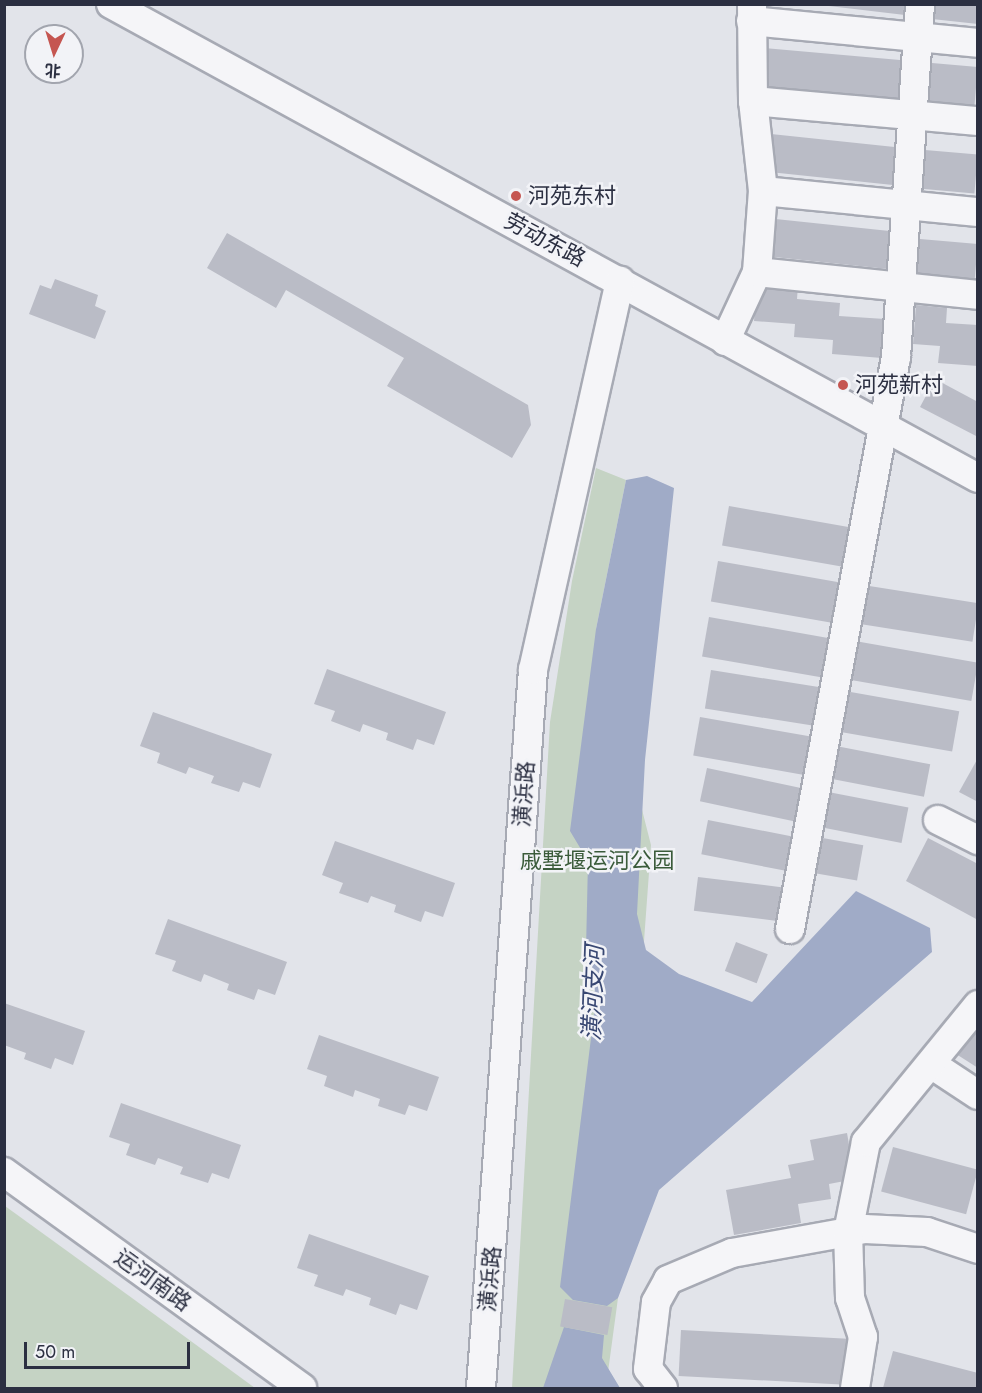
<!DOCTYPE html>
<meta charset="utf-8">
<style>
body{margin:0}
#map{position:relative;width:982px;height:1393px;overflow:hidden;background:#e2e4ea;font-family:Jost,"Noto Sans SC",sans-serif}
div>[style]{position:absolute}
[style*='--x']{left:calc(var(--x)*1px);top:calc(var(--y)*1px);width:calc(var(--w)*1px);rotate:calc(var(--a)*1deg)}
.green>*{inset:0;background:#c5d3c4}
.water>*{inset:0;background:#a0abc7}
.building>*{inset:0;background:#babcc6;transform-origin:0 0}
.roads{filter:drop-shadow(2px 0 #a7aab4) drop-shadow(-2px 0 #a7aab4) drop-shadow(0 2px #a7aab4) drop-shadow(0 -2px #a7aab4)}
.minor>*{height:28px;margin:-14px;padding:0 14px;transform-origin:14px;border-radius:14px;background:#f5f5f8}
.dots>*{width:16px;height:16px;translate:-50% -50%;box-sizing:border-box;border:3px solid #f2f3f7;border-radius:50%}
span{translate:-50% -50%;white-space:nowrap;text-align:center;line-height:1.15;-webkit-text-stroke:5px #f2f3f7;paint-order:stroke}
.poi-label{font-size:22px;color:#2b2f41}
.left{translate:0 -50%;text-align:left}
.street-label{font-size:22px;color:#2b2f41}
.park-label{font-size:22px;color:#3a5b3a}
.water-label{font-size:24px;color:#384772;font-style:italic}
.frame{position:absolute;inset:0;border:6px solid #2b2f41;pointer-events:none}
.north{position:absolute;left:24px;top:24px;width:60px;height:60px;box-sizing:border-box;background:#f2f3f7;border:2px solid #a2a5ae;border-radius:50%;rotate:184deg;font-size:16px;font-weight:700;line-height:24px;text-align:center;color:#2b2f41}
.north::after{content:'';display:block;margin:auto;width:21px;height:27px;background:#c55651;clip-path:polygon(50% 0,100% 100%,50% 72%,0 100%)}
.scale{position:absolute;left:24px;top:1342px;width:166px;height:27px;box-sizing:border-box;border:3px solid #2b2f41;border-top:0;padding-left:8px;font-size:18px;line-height:21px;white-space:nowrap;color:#2b2f41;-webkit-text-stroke:4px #f2f3f7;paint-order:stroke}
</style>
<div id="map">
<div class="green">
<i style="clip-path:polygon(596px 468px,626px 480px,596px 629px,651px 845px,618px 1298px,608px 1372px,620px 1388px,512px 1388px,550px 722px,572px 581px)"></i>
<i style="clip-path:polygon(5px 1206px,132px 1298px,255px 1388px,5px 1388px)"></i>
</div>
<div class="water">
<i style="clip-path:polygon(647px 476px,674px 488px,645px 760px,637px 914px,646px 950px,679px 974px,752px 1002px,856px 891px,930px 928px,932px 952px,659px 1190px,618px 1298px,607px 1306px,573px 1300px,560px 1287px,596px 998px,586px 949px,588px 861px,570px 831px,596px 629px,626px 480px)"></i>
<i style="clip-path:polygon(564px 1327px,604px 1335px,602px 1358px,620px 1388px,543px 1388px)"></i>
</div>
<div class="building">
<i style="clip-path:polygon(812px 4px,906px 4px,905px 15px)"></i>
<i style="clip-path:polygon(934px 4px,978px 4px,978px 24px,932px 19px)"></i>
<i style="left:764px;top:48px;width:142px;height:39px;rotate:5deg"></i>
<i style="left:932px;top:63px;width:46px;height:39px;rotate:5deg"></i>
<i style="left:771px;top:134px;width:129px;height:38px;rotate:6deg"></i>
<i style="left:925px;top:150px;width:53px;height:39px;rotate:5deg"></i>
<i style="left:766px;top:218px;width:129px;height:38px;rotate:6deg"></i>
<i style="clip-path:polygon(227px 233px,528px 405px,531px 425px,512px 458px,387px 386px,404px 358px,286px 290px,276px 308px,207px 268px)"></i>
<i style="left:920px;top:239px;width:58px;height:39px;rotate:5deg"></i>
<i style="clip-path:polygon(55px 279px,98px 295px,95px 306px,106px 311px,95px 339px,29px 314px,40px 285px,51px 289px)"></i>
<i style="clip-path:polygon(757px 282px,798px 285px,797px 299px,840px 303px,839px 316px,885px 319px,882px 358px,832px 354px,833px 340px,794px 337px,795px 324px,754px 321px)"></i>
<i style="clip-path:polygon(916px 305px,947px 308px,946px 323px,978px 325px,978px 366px,938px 363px,940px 346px,913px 344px)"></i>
<i style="clip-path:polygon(935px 379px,978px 402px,978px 437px,920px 407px)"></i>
<i style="left:729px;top:506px;width:127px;height:40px;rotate:10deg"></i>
<i style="left:718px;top:561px;width:127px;height:41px;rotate:10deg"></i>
<i style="left:863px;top:585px;width:117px;height:39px;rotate:9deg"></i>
<i style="left:709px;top:617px;width:128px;height:40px;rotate:10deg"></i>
<i style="left:855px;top:641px;width:125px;height:39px;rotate:10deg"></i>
<i style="clip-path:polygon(327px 669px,446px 712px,434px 745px,417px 739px,413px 750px,386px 740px,388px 733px,363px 724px,360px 732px,331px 721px,335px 711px,314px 704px)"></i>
<i style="left:711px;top:670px;width:117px;height:39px;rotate:9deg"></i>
<i style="left:845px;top:691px;width:116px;height:41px;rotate:10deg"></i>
<i style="clip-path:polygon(153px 712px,272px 754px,260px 788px,243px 782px,239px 792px,211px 783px,214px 776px,189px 767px,186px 774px,157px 763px,160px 753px,140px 746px)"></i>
<i style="left:700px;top:717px;width:117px;height:39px;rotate:10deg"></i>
<i style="left:836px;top:746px;width:96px;height:33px;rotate:11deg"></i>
<i style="clip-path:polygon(978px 758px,978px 802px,959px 792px)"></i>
<i style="left:707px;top:768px;width:96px;height:34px;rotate:12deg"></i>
<i style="left:823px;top:791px;width:87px;height:36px;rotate:11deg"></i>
<i style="left:708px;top:820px;width:86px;height:35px;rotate:11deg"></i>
<i style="left:817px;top:837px;width:47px;height:36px;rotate:10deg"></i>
<i style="clip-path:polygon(928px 838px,978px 864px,978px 920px,906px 881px)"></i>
<i style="clip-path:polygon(335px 841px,455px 883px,443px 917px,425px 911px,421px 922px,394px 912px,396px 905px,371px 896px,368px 903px,339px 893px,343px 883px,322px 875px)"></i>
<i style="left:698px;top:877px;width:86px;height:34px;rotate:7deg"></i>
<i style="clip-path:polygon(168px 919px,287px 962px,275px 995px,258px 989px,254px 1000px,227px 990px,229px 984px,204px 974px,201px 982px,172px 971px,176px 961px,155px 954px)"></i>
<i style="left:736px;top:942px;width:34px;height:31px;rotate:21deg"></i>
<i style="clip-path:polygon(4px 1003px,85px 1031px,73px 1065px,55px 1058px,51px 1069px,24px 1059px,26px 1053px,4px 1045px)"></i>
<i style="clip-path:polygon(978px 1015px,978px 1068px,953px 1052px)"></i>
<i style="clip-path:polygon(319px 1035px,439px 1077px,427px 1111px,409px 1105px,405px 1115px,378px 1106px,380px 1099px,355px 1090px,353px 1097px,324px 1086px,327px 1076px,307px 1069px)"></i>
<i style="clip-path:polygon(121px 1103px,241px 1145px,229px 1179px,212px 1173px,208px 1183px,180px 1174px,183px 1167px,158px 1158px,155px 1165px,126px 1155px,130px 1144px,109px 1137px)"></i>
<i style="clip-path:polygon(847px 1133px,855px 1179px,829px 1184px,831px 1199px,798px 1204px,801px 1223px,734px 1235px,726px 1190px,791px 1178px,788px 1165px,814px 1160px,810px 1140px)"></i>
<i style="left:893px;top:1147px;width:88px;height:46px;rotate:15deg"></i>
<i style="clip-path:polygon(309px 1234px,429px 1276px,417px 1310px,400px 1304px,396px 1315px,369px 1305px,371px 1298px,346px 1289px,343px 1296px,314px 1286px,318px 1275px,297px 1268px)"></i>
<i style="left:565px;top:1299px;width:48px;height:28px;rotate:10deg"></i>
<i style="left:681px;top:1330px;width:167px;height:46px;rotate:3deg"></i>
<i style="clip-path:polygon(893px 1351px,978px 1373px,978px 1388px,883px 1388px)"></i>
</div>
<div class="roads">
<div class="minor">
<i style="--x:111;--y:4;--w:988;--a:28.67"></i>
<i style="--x:751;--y:21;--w:228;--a:5.5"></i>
<i style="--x:753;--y:101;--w:226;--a:5.1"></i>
<i style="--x:763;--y:191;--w:216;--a:5.6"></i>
<i style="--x:757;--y:272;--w:222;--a:5.9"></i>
<i style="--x:725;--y:341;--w:76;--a:-65.1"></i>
<i style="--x:757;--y:272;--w:81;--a:-85.8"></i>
<i style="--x:763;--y:191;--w:91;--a:-96.3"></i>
<i style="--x:753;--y:101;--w:97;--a:-90.6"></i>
<i style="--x:938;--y:820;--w:45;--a:26.6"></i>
<i style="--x:790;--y:929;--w:582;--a:-79.5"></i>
<i style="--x:896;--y:357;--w:354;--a:-86.1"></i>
<i style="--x:931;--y:1064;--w:56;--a:33.4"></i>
<i style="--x:4;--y:1172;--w:368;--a:35.9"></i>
<i style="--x:481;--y:1388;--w:720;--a:-85.86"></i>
<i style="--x:533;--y:670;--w:399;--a:-77.4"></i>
<i style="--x:663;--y:1388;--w:24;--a:-128"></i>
<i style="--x:648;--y:1369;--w:67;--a:-83.2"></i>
<i style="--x:656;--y:1302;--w:25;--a:-61"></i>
<i style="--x:668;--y:1280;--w:69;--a:-22.9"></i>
<i style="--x:732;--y:1253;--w:135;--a:-10.2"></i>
<i style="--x:865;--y:1229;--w:62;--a:2.8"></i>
<i style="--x:927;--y:1232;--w:54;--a:18.4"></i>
<i style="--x:855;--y:1388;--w:52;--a:-81.1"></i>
<i style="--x:863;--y:1337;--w:41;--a:-108.4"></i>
<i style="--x:850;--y:1298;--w:66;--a:-91.7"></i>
<i style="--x:848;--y:1232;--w:92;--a:-78.7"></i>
<i style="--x:866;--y:1142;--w:177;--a:-50.7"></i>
</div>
</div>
<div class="dots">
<i style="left:516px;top:196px;background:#c55651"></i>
<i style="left:843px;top:385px;background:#c55651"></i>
</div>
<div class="poi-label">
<span class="left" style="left:528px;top:196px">河苑东村</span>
<span class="left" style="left:855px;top:385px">河苑新村</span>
</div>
<div class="street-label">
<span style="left:545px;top:240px;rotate:28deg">劳动东路</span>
<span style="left:524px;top:794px;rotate:-86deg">潢浜路</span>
<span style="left:490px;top:1279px;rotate:-85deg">潢浜路</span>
<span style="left:153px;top:1280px;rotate:36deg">运河南路</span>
</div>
<div class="park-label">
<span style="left:597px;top:861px">戚墅堰运河公园</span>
</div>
<div class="water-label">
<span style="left:593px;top:993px;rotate:-88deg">潢河支河</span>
</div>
<div class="frame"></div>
<div class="north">北</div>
<div class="scale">50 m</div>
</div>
